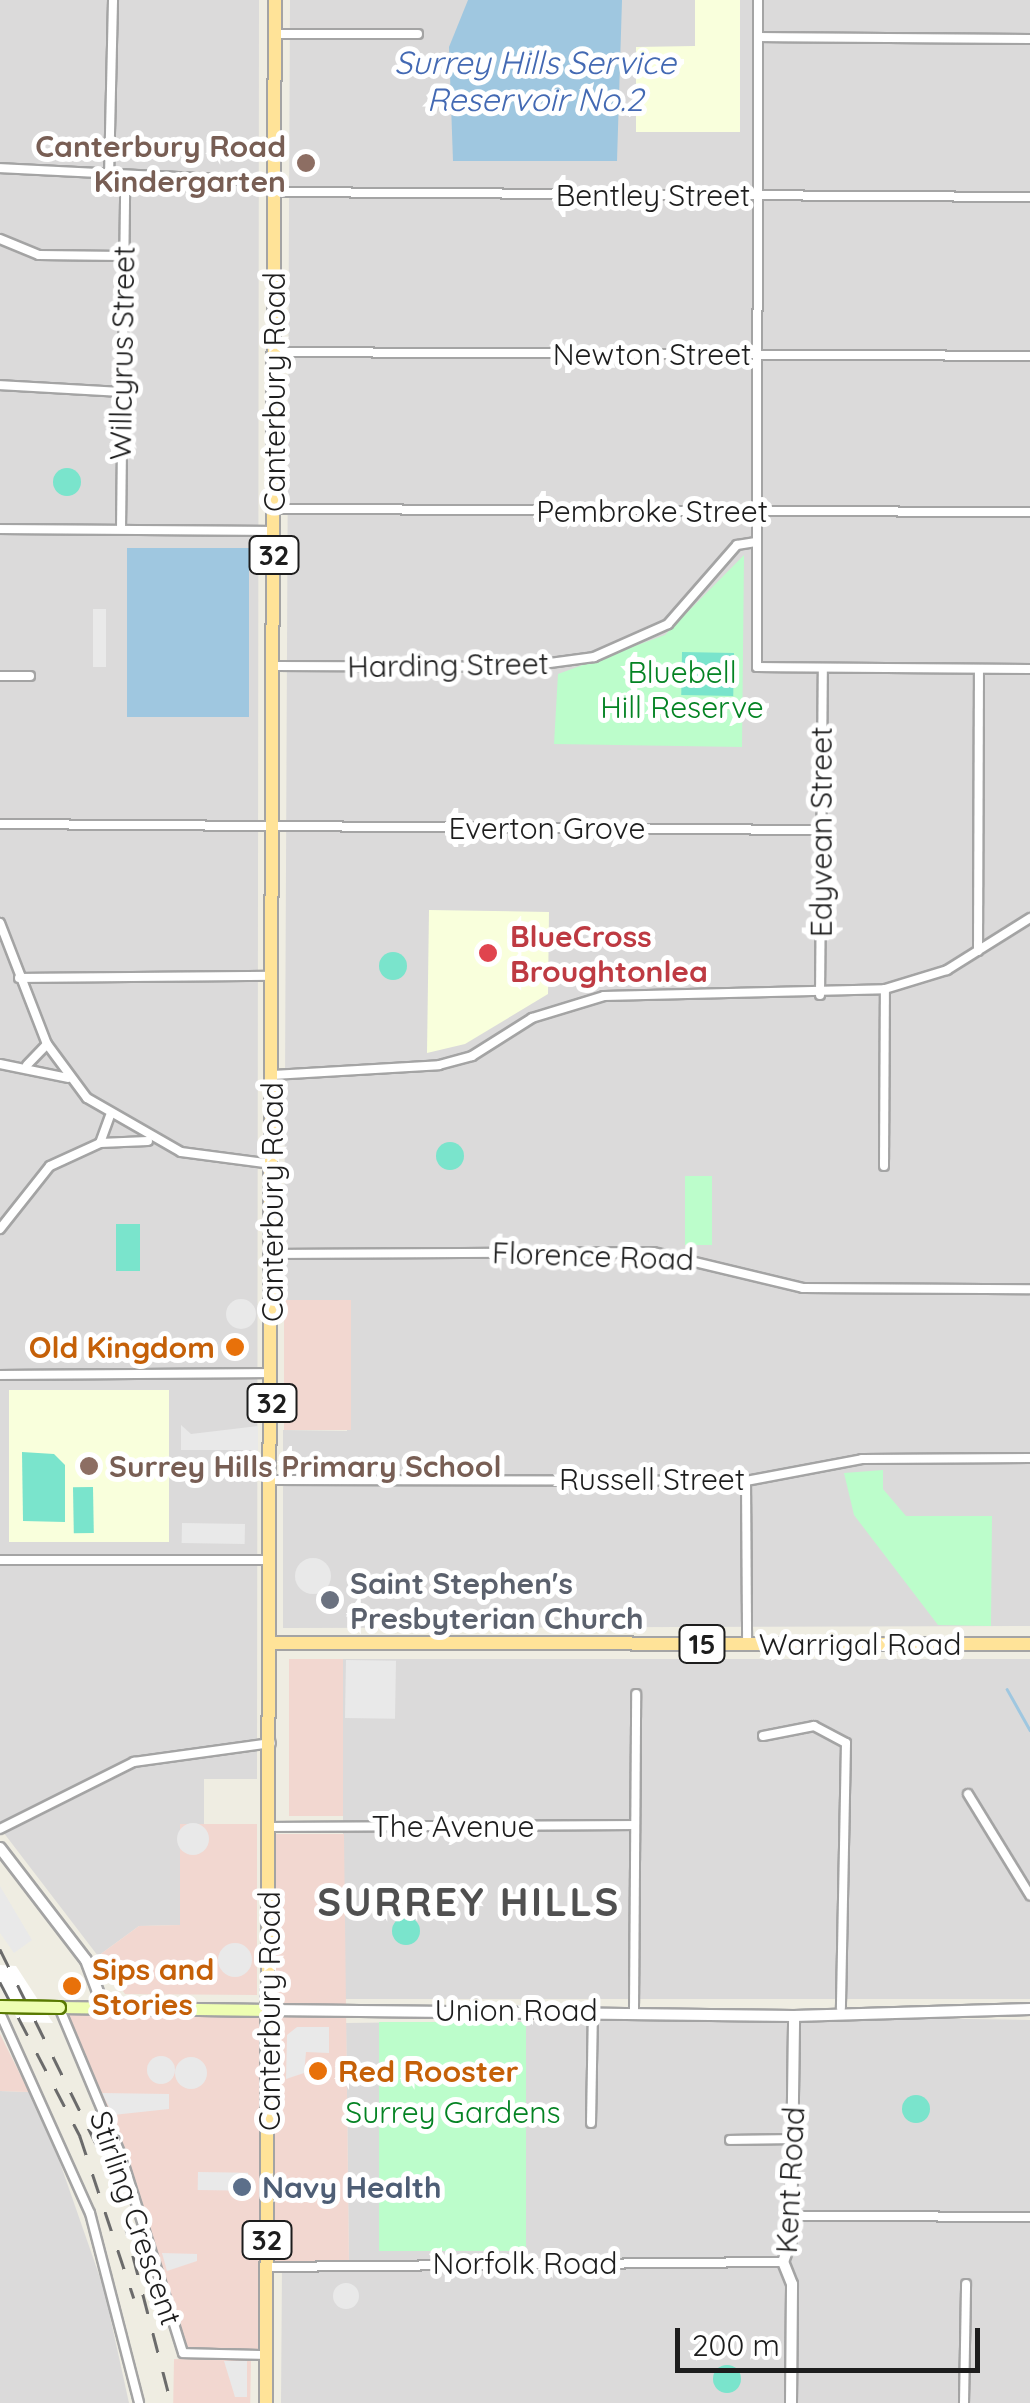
<!DOCTYPE html>
<style>
body{margin:0}
#map{position:relative;width:1030px;height:2403px;overflow:hidden;background:#efede2;font-family:Quicksand,sans-serif}
div>[style]{position:absolute}
[style*='--x']{left:calc(var(--x)*1px);top:calc(var(--y)*1px);width:calc(var(--w)*1px);rotate:calc(var(--a)*1deg)}
.residential>*{inset:0;background:#dbdada;transform-origin:0 0}
.commercial>*{inset:0;background:#f2d7d0;transform-origin:0 0}
.education>*{inset:0;background:#f9ffdc;transform-origin:0 0}
.park>*{inset:0;background:#bcfdcb;transform-origin:0 0}
.pitch>*{inset:0;background:#7ae4cc;transform-origin:0 0}
.round{border-radius:50%}
.parking>*{inset:0;background:#e9e9e9;transform-origin:0 0}
.water>*{inset:0;background:#9fc7e0;transform-origin:0 0}
.pier>*{inset:0;background:#fff}
.stream>*{height:2.5px;margin:-1.25px;padding:0 1.25px;transform-origin:1.25px;border-radius:1.25px;background:#9fc7e0}
.roads{filter:drop-shadow(2px 0 #a4a4a4) drop-shadow(-2px 0 #a4a4a4) drop-shadow(0 2px #a4a4a4) drop-shadow(0 -2px #a4a4a4)}
.minor>*{height:8px;margin:-4px;padding:0 4px;transform-origin:4px;border-radius:4px;background:#fff}
.tertiary>*{height:10px;margin:-5px;padding:0 5px;transform-origin:5px;border-radius:5px;background:#fff}
.secondary>*{height:11px;margin:-5.5px;padding:0 5.5px;transform-origin:5.5px;border-radius:5.5px;background:#eefeb2}
.primary>*{height:12px;margin:-6px;padding:0 6px;transform-origin:6px;border-radius:6px;background:#ffe398}
.rail>*{height:2.5px;margin-top:-1.25px;transform-origin:0;background:repeating-linear-gradient(90deg,#6b6b6b 0 20px,transparent 0 40px)}
.bridges{filter:drop-shadow(2px 0 #587900) drop-shadow(-2px 0 #587900) drop-shadow(0 2px #587900) drop-shadow(0 -2px #587900)}
.secondary-bridge>*{height:11px;margin:-5.5px;padding:0 5.5px;transform-origin:5.5px;border-radius:5.5px;background:#eefeb2}
.dots>*{width:28px;height:28px;translate:-50% -50%;box-sizing:border-box;border:5px solid #fff;border-radius:50%}
span{translate:-50% -50%;white-space:nowrap;text-align:center;line-height:1.15;-webkit-text-stroke:10px #fff;paint-order:stroke}
.shield-label span{padding:2px 8px;background:#fff;border:2px solid;border-radius:8px;-webkit-text-stroke-width:0}
.shield-label{font-size:28px;color:#1d1d1d;font-weight:700}
.education-label{font-size:30px;color:#785e54;font-weight:700}
.right{translate:-100% -50%;text-align:right}
.left{translate:0 -50%;text-align:left}
.street-label{font-size:30px;color:#1d1d1d}
.park-label{font-size:30px;color:#048323}
.health-label{font-size:30px;color:#be3a42;font-weight:700}
.food-label{font-size:30px;color:#c56008;font-weight:700}
.worship-label{font-size:30px;color:#5b616d;font-weight:700}
.service-label{font-size:30px;color:#4e5e75;font-weight:700}
.water-label{font-size:32px;color:#4369b3;font-style:italic}
.district-label{font-size:40px;color:#505050;font-weight:700;letter-spacing:2.5px}
.scale{position:absolute;left:675px;top:2328px;width:305px;height:45px;box-sizing:border-box;border:5px solid #1d1d1d;border-top:0;padding-left:12px;font-size:30px;line-height:35px;white-space:nowrap;color:#1d1d1d;-webkit-text-stroke:8px #fff;paint-order:stroke}
</style>
<div id="map">
<div class="residential">
<i style="clip-path:polygon(0 0,259px 0,257px 1779px,204px 1779px,204px 1824px,180px 1824px,180px 1925px,139px 1926px,98px 1956px,0 1828px)"></i>
<i style="clip-path:polygon(290px 0,1030px 0,1030px 1626px,283px 1628px,283px 1430px,347px 1431px,351px 1301px,284px 1300px)"></i>
<i style="left:343px;top:1659px;width:687px;height:340px"></i>
<i style="clip-path:polygon(841px 2017px,1030px 2020px,1030px 2403px,281px 2403px,282px 2267px,349px 2265px,346px 2023px)"></i>
<i style="clip-path:polygon(0 2091px,29px 2092px,59px 2160px,104px 2289px,129px 2403px,0 2403px)"></i>
</div>
<div class="commercial">
<i style="left:284px;top:1300px;width:67px;height:130px"></i>
<i style="left:289px;top:1659px;width:54px;height:157px"></i>
<i style="clip-path:polygon(180px 1824px,257px 1824px,257px 1995px,125px 1994px,98px 1956px,139px 1926px,180px 1925px)"></i>
<i style="clip-path:polygon(270px 1834px,344px 1834px,349px 2266px,267px 2268px,266px 2355px,183px 2353px,59px 2007px,269px 2010px)"></i>
<i style="clip-path:polygon(0 2034px,29px 2092px,0 2091px)"></i>
<i style="left:174px;top:2359px;width:77px;height:45px;rotate:1deg"></i>
</div>
<div class="education">
<i style="clip-path:polygon(695px 0,740px 0,740px 132px,636px 132px,636px 47px,695px 46px)"></i>
<i style="clip-path:polygon(429px 910px,549px 912px,548px 994px,465px 1044px,427px 1053px)"></i>
<i style="left:169px;top:1390px;width:152px;height:160px;rotate:90deg"></i>
</div>
<div class="park">
<i style="clip-path:polygon(744px 555px,742px 747px,554px 744px,558px 674px,665px 635px)"></i>
<i style="left:685px;top:1176px;width:27px;height:69px"></i>
<i style="clip-path:polygon(883px 1470px,883px 1489px,906px 1516px,992px 1516px,991px 1626px,938px 1625px,854px 1515px,844px 1473px)"></i>
<i style="left:526px;top:2022px;width:229px;height:147px;rotate:90deg"></i>
</div>
<div class="pitch">
<i class="round" style="left:53px;top:468px;width:28px;height:28px"></i>
<i style="left:682px;top:652px;width:52px;height:43px;rotate:1deg"></i>
<i class="round" style="left:379px;top:952px;width:28px;height:28px"></i>
<i class="round" style="left:436px;top:1142px;width:28px;height:28px"></i>
<i style="left:116px;top:1224px;width:24px;height:47px"></i>
<i style="clip-path:polygon(22px 1452px,54px 1454px,65px 1465px,65px 1522px,23px 1521px)"></i>
<i style="left:93px;top:1487px;width:46px;height:20px;rotate:89deg"></i>
<i class="round" style="left:392px;top:1917px;width:28px;height:28px"></i>
<i class="round" style="left:902px;top:2095px;width:28px;height:28px"></i>
<i class="round" style="left:713px;top:2365px;width:28px;height:28px"></i>
</div>
<div class="parking">
<i style="left:93px;top:609px;width:13px;height:58px"></i>
<i class="round" style="left:226px;top:1299px;width:30px;height:30px"></i>
<i style="clip-path:polygon(181px 1425px,191px 1434px,258px 1426px,258px 1450px,181px 1450px)"></i>
<i style="left:182px;top:1523px;width:63px;height:20px;rotate:1deg"></i>
<i class="round" style="left:295px;top:1558px;width:36px;height:36px"></i>
<i style="left:346px;top:1660px;width:50px;height:58px;rotate:1deg"></i>
<i class="round" style="left:177px;top:1823px;width:32px;height:32px"></i>
<i style="clip-path:polygon(0 1886px,32px 1940px,14px 1953px,0 1933px)"></i>
<i class="round" style="left:218px;top:1943px;width:34px;height:34px"></i>
<i style="clip-path:polygon(297px 2027px,329px 2027px,329px 2053px,306px 2052px,304px 2073px,286px 2079px,287px 2035px)"></i>
<i class="round" style="left:147px;top:2056px;width:28px;height:28px"></i>
<i class="round" style="left:175px;top:2057px;width:32px;height:32px"></i>
<i style="clip-path:polygon(102px 2093px,169px 2094px,169px 2109px,113px 2115px)"></i>
<i style="left:198px;top:2172px;width:50px;height:18px;rotate:1deg"></i>
<i style="clip-path:polygon(162px 2253px,197px 2254px,197px 2261px,167px 2271px)"></i>
<i class="round" style="left:333px;top:2283px;width:26px;height:26px"></i>
<i style="clip-path:polygon(224px 2361px,247px 2361px,247px 2397px,235px 2397px)"></i>
</div>
<div class="water">
<i style="clip-path:polygon(468px 0,622px 0,617px 161px,453px 161px,449px 47px)"></i>
<i style="left:127px;top:548px;width:122px;height:169px"></i>
</div>
<div class="pier">
<i style="clip-path:polygon(0 1965px,16px 1966px,53px 2023px,19px 2022px,0 1987px)"></i>
</div>
<div class="stream">
<i style="--x:1007;--y:1689;--w:47;--a:60.7"></i>
</div>
<div class="roads">
<div class="minor">
<i style="--x:758;--y:0;--w:667;--a:90.09"></i>
<i style="--x:757;--y:667;--w:273;--a:0.4"></i>
<i style="--x:275;--y:34;--w:143;--a:0"></i>
<i style="--x:758;--y:37;--w:272;--a:0.4"></i>
<i style="--x:0;--y:168;--w:275;--a:2.9"></i>
<i style="--x:109;--y:177;--w:177;--a:-88.7"></i>
<i style="--x:275;--y:192;--w:755;--a:0.38"></i>
<i style="--x:0;--y:239;--w:42;--a:22.3"></i>
<i style="--x:39;--y:255;--w:84;--a:0.7"></i>
<i style="--x:275;--y:352;--w:755;--a:0.3"></i>
<i style="--x:0;--y:385;--w:122;--a:3.3"></i>
<i style="--x:274;--y:509;--w:756;--a:0.23"></i>
<i style="--x:0;--y:529;--w:274;--a:0.4"></i>
<i style="--x:121;--y:529;--w:352;--a:-89.3"></i>
<i style="--x:274;--y:666;--w:246;--a:0.2"></i>
<i style="--x:520;--y:667;--w:75;--a:-7.7"></i>
<i style="--x:594;--y:657;--w:81;--a:-24"></i>
<i style="--x:668;--y:624;--w:105;--a:-48.9"></i>
<i style="--x:737;--y:545;--w:19;--a:-9"></i>
<i style="--x:0;--y:676;--w:30;--a:0"></i>
<i style="--x:0;--y:824;--w:821;--a:0.42"></i>
<i style="--x:0;--y:923;--w:130;--a:68.8"></i>
<i style="--x:47;--y:1044;--w:67;--a:53.5"></i>
<i style="--x:87;--y:1098;--w:108;--a:29.9"></i>
<i style="--x:181;--y:1152;--w:92;--a:7.5"></i>
<i style="--x:978;--y:951;--w:282;--a:-89.8"></i>
<i style="--x:19;--y:978;--w:254;--a:-0.5"></i>
<i style="--x:820;--y:995;--w:327;--a:-89.5"></i>
<i style="--x:0;--y:1064;--w:69;--a:11.6"></i>
<i style="--x:27;--y:1065;--w:29;--a:-46"></i>
<i style="--x:273;--y:1075;--w:166;--a:-3.4"></i>
<i style="--x:439;--y:1065;--w:34;--a:-15"></i>
<i style="--x:472;--y:1056;--w:71;--a:-32.3"></i>
<i style="--x:532;--y:1018;--w:75;--a:-17"></i>
<i style="--x:604;--y:996;--w:281;--a:-1.4"></i>
<i style="--x:885;--y:989;--w:65;--a:-17"></i>
<i style="--x:947;--y:970;--w:98;--a:-32.1"></i>
<i style="--x:100;--y:1143;--w:29;--a:-70"></i>
<i style="--x:884;--y:1166;--w:177;--a:-89.7"></i>
<i style="--x:0;--y:1229;--w:80;--a:-51.6"></i>
<i style="--x:50;--y:1166;--w:55;--a:-24.7"></i>
<i style="--x:100;--y:1143;--w:48;--a:-2.4"></i>
<i style="--x:272;--y:1254;--w:381;--a:-0.3"></i>
<i style="--x:653;--y:1252;--w:154;--a:13.5"></i>
<i style="--x:803;--y:1288;--w:227;--a:0.3"></i>
<i style="--x:0;--y:1375;--w:272;--a:-0.4"></i>
<i style="--x:271;--y:1480;--w:475;--a:0.1"></i>
<i style="--x:746;--y:1481;--w:118;--a:-10.7"></i>
<i style="--x:862;--y:1459;--w:168;--a:-0.3"></i>
<i style="--x:746;--y:1481;--w:163;--a:89.6"></i>
<i style="--x:0;--y:1560;--w:270;--a:0"></i>
<i style="--x:763;--y:1736;--w:52;--a:-11.1"></i>
<i style="--x:814;--y:1726;--w:36;--a:28"></i>
<i style="--x:846;--y:1743;--w:265;--a:91.1"></i>
<i style="--x:968;--y:1794;--w:119;--a:58.5"></i>
<i style="--x:270;--y:1827;--w:365;--a:-0.3"></i>
<i style="--x:0;--y:1829;--w:150;--a:-26.6"></i>
<i style="--x:134;--y:1762;--w:138;--a:-7.9"></i>
<i style="--x:59;--y:2007;--w:160;--a:67.3"></i>
<i style="--x:121;--y:2155;--w:207;--a:72.6"></i>
<i style="--x:183;--y:2353;--w:83;--a:1.4"></i>
<i style="--x:634;--y:2009;--w:315;--a:-89.6"></i>
<i style="--x:0;--y:2013;--w:219;--a:65.8"></i>
<i style="--x:90;--y:2213;--w:196;--a:75.5"></i>
<i style="--x:591;--y:2123;--w:111;--a:-89"></i>
<i style="--x:730;--y:2140;--w:63;--a:-0.9"></i>
<i style="--x:792;--y:2216;--w:238;--a:0.2"></i>
<i style="--x:267;--y:2267;--w:516;--a:-0.56"></i>
<i style="--x:964;--y:2403;--w:119;--a:-89"></i>
</div>
<div class="tertiary">
<i style="--x:0;--y:1848;--w:141;--a:52.5"></i>
<i style="--x:86;--y:1960;--w:51;--a:69.4"></i>
<i style="--x:269;--y:2010;--w:525;--a:0.65"></i>
<i style="--x:794;--y:2016;--w:236;--a:-1.7"></i>
<i style="--x:791;--y:2403;--w:119;--a:-89.5"></i>
<i style="--x:792;--y:2284;--w:24;--a:-112"></i>
<i style="--x:783;--y:2262;--w:23;--a:-70"></i>
<i style="--x:791;--y:2240;--w:224;--a:-89.2"></i>
</div>
<div class="secondary">
<i style="--x:59;--y:2007;--w:210;--a:0.8"></i>
</div>
<div class="primary">
<i style="--x:271;--y:1643;--w:759;--a:0.08"></i>
<i style="--x:266;--y:2403;--w:2403;--a:-89.79"></i>
</div>
</div>
<div class="rail">
<i style="--x:0;--y:1949;--w:255;--a:63.7"></i>
<i style="--x:113;--y:2178;--w:232;--a:75.5"></i>
<i style="--x:0;--y:1982;--w:174;--a:62.5"></i>
<i style="--x:80;--y:2136;--w:171;--a:71.6"></i>
</div>
<div class="bridges">
<div class="secondary-bridge">
<i style="--x:0;--y:2006;--w:59;--a:1"></i>
</div>
</div>
<div class="dots">
<i style="left:306px;top:163px;background:#8d6e63"></i>
<i style="left:488px;top:953px;background:#e0444e"></i>
<i style="left:235px;top:1347px;background:#e8710a"></i>
<i style="left:89px;top:1466px;background:#8d6e63"></i>
<i style="left:330px;top:1600px;background:#6b7280"></i>
<i style="left:72px;top:1986px;background:#e8710a"></i>
<i style="left:318px;top:2071px;background:#e8710a"></i>
<i style="left:242px;top:2187px;background:#5c6f8a"></i>
</div>
<div class="shield-label">
<span style="left:274px;top:555px">32</span>
<span style="left:272px;top:1403px">32</span>
<span style="left:702px;top:1644px">15</span>
<span style="left:267px;top:2240px">32</span>
</div>
<div class="education-label">
<span class="right" style="left:286px;top:163px">Canterbury Road<br>Kindergarten</span>
<span class="left" style="left:109px;top:1466px">Surrey Hills Primary School</span>
</div>
<div class="street-label">
<span style="left:653px;top:195px">Bentley Street</span>
<span style="left:122px;top:353px;rotate:-89deg">Willcyrus Street</span>
<span style="left:652px;top:354px">Newton Street</span>
<span style="left:274px;top:392px;rotate:-90deg">Canterbury Road</span>
<span style="left:652px;top:511px">Pembroke Street</span>
<span style="left:448px;top:665px;rotate:-1deg">Harding Street</span>
<span style="left:547px;top:828px">Everton Grove</span>
<span style="left:821px;top:832px;rotate:-90deg">Edyvean Street</span>
<span style="left:272px;top:1202px;rotate:-90deg">Canterbury Road</span>
<span style="left:593px;top:1256px;rotate:2deg">Florence Road</span>
<span style="left:652px;top:1479px">Russell Street</span>
<span style="left:860px;top:1644px">Warrigal Road</span>
<span style="left:453px;top:1826px">The Avenue</span>
<span style="left:516px;top:2010px">Union Road</span>
<span style="left:269px;top:2011px;rotate:-90deg">Canterbury Road</span>
<span style="left:790px;top:2180px;rotate:-87deg">Kent Road</span>
<span style="left:136px;top:2218px;rotate:71deg">Stirling Crescent</span>
<span style="left:525px;top:2263px">Norfolk Road</span>
</div>
<div class="park-label">
<span style="left:682px;top:689px">Bluebell<br>Hill Reserve</span>
<span style="left:453px;top:2112px">Surrey Gardens</span>
</div>
<div class="health-label">
<span class="left" style="left:510px;top:953px">BlueCross<br>Broughtonlea</span>
</div>
<div class="food-label">
<span class="right" style="left:215px;top:1347px">Old Kingdom</span>
<span class="left" style="left:92px;top:1986px">Sips and<br>Stories</span>
<span class="left" style="left:338px;top:2071px">Red Rooster</span>
</div>
<div class="worship-label">
<span class="left" style="left:350px;top:1600px">Saint Stephen's<br>Presbyterian Church</span>
</div>
<div class="service-label">
<span class="left" style="left:262px;top:2187px">Navy Health</span>
</div>
<div class="water-label">
<span style="left:535px;top:81px">Surrey Hills Service<br>Reservoir No.2</span>
</div>
<div class="district-label">
<span style="left:469px;top:1901px">SURREY HILLS</span>
</div>
<div class="scale">200 m</div>
</div>
